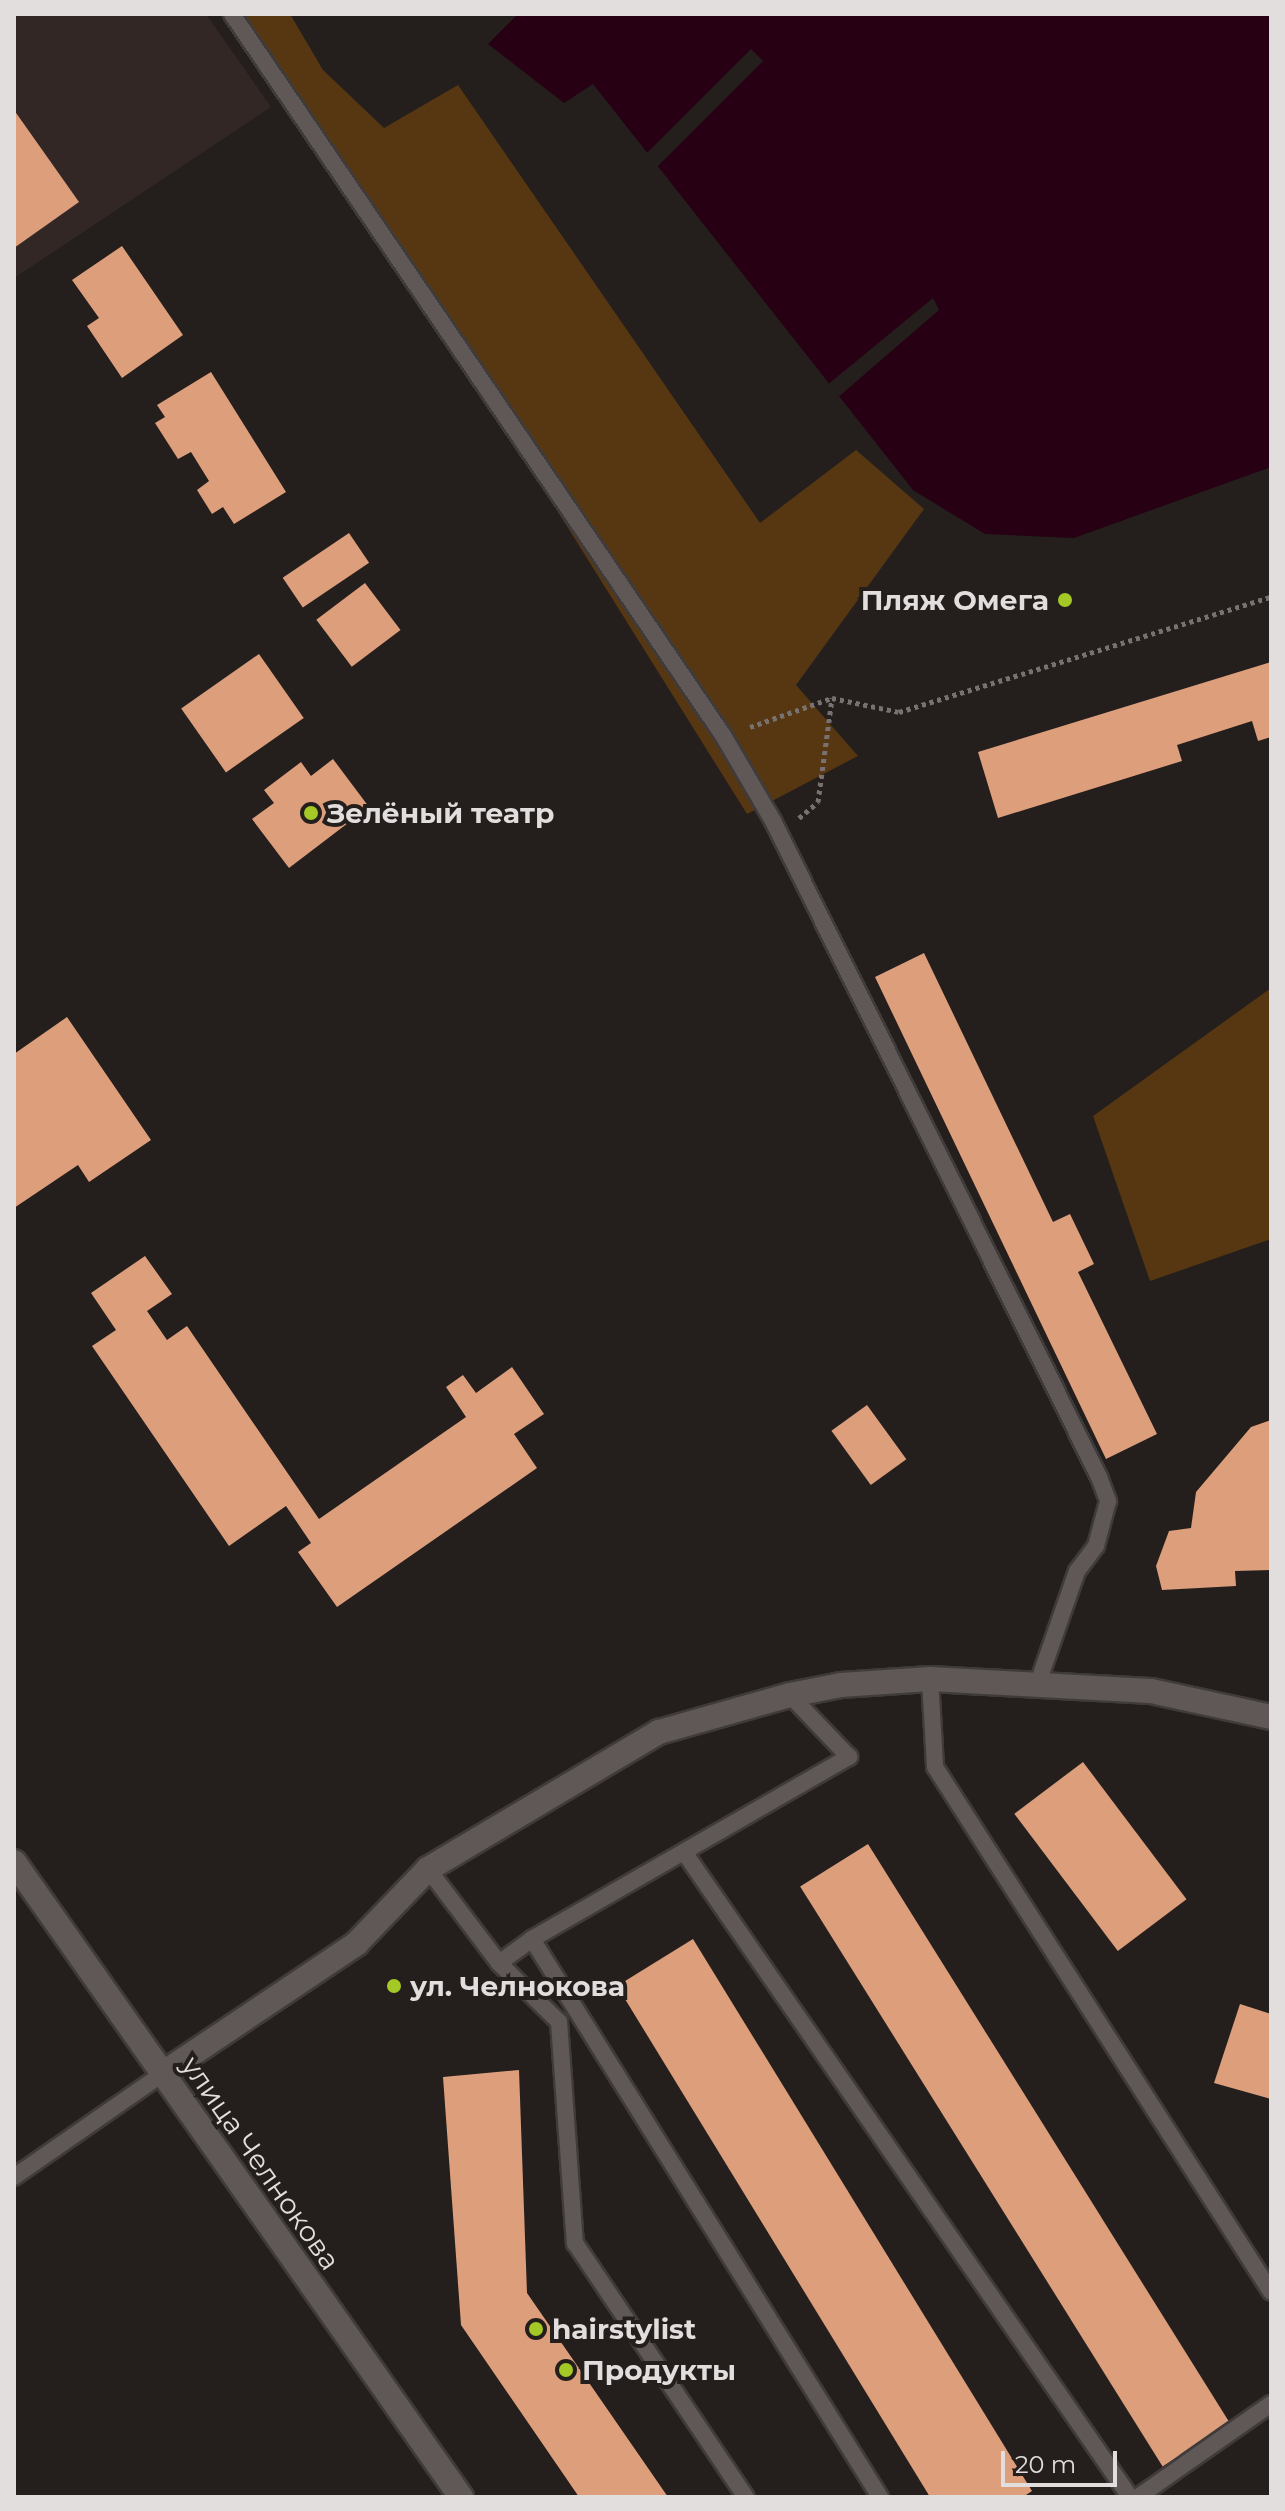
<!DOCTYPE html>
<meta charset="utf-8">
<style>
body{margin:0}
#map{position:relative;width:1285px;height:2511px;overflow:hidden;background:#241f1d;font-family:Montserrat,sans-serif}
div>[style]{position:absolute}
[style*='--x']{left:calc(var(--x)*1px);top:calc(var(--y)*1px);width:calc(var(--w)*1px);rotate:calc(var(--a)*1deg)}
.built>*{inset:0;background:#332725}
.green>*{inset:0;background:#563712}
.water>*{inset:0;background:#270113}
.pier>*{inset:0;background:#241f1d;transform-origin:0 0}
.building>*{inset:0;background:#dd9e7c;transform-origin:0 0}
.path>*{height:5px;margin-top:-2.5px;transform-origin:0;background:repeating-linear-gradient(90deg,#777271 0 4px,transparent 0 8px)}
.roads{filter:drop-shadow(2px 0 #403b3b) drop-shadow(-2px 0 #403b3b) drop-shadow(0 2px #403b3b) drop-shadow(0 -2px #403b3b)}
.lane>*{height:16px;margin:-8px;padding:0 8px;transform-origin:8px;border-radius:8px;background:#5f5857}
.street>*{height:24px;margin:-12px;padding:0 12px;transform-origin:12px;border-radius:12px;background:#5f5857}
.dots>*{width:22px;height:22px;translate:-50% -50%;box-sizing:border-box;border:4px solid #241f1d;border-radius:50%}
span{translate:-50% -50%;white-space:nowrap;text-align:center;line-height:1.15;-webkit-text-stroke:8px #241f1d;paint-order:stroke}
.poi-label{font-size:28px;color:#e2dedd;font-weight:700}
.right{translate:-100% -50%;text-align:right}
.left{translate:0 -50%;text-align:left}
.street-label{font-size:28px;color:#e2dedd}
.frame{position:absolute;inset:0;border:16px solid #e2dedd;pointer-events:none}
.scale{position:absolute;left:1001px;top:2451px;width:116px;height:36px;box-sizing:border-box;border:4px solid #e2dedd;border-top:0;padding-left:10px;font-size:24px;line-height:28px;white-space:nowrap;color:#e2dedd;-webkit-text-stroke:6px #241f1d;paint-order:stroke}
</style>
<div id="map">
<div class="built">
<i style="clip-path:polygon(14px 14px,206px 14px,271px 107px,14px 278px)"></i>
</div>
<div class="green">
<i style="clip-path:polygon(227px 14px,290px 14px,323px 70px,384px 128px,458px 85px,760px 523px,856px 450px,924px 509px,796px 685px,858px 756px,747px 814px,411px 277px)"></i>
<i style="clip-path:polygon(1271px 988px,1271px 1239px,1150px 1281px,1093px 1116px)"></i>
</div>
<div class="water">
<i style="clip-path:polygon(518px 14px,1271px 14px,1271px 467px,1074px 538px,985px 534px,913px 490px,593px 84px,564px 103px,488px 44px)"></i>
</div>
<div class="pier">
<i style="left:751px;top:49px;width:17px;height:150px;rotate:45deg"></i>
<i style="clip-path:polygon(933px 298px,939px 310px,836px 399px,826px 386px)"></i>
</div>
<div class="building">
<i style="clip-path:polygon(14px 110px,79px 202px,14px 248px)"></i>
<i style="clip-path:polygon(122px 246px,183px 335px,122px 378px,87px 326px,99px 318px,72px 280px)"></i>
<i style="clip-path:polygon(211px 372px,286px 492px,234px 524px,223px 507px,212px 514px,197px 490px,209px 481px,191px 452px,178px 459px,155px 423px,165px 417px,157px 405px)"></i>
<i style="left:349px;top:533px;width:36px;height:80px;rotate:56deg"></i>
<i style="left:365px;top:583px;width:59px;height:61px;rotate:53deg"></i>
<i style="left:259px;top:654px;width:78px;height:95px;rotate:55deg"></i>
<i style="clip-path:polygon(1271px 662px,1271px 737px,1258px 741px,1252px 721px,1177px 745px,1182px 761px,998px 818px,978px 752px)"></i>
<i style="clip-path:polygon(333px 759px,369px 807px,289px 868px,252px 819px,274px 803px,264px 790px,301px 762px,311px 776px)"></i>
<i style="clip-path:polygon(924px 953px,1053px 1222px,1070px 1214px,1094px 1264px,1078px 1272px,1157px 1434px,1106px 1459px,875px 977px)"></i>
<i style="clip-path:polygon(67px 1017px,151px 1140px,89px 1182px,78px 1165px,14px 1208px,14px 1054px)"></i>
<i style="clip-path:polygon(145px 1256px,172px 1294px,147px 1311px,167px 1340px,187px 1326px,319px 1519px,466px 1417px,446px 1387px,463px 1375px,476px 1393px,512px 1367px,544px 1414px,514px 1434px,537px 1468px,337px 1607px,298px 1552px,311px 1543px,286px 1506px,229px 1546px,92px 1346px,116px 1330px,91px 1293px)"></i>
<i style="left:867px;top:1405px;width:67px;height:44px;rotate:54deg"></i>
<i style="clip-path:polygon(1271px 1420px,1271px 1570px,1235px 1571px,1236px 1586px,1162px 1590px,1156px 1566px,1169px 1531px,1191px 1528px,1196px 1492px,1251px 1427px)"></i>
<i style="left:1083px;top:1762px;width:172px;height:86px;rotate:53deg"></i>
<i style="left:868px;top:1844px;width:684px;height:80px;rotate:58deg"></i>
<i style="clip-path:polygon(693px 1939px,1032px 2491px,1023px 2497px,930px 2497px,617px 1986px)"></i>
<i style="clip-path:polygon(1240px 2004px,1271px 2014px,1271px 2099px,1214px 2083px)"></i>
<i style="clip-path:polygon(519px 2070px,527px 2293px,668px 2497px,579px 2497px,461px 2325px,443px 2077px)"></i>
</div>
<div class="path">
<i style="--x:750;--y:727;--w:87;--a:-19.5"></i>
<i style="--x:799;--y:818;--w:25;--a:-40"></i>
<i style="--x:818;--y:802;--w:105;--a:-82.3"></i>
<i style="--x:832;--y:698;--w:68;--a:11.8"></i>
<i style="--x:899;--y:712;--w:389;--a:-17.2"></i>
</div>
<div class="roads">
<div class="lane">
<i style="--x:232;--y:14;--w:875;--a:55.76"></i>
<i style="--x:724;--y:737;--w:97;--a:59.7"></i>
<i style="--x:773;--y:821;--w:733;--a:63.57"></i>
<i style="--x:1099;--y:1477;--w:26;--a:69"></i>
<i style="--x:1108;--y:1501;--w:47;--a:104.9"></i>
<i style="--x:1096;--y:1546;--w:31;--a:127"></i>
<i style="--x:1077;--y:1571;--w:122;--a:109.2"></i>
<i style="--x:930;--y:1679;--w:88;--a:86.7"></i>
<i style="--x:935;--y:1767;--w:623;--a:57.38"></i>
<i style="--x:684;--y:1852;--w:784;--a:55.34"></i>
<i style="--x:428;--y:1869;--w:118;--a:52.9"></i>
<i style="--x:499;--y:1963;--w:84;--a:44.5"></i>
<i style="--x:559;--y:2022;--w:222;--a:85.9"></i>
<i style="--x:575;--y:2243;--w:306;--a:56.1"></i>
<i style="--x:532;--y:1939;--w:658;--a:58.05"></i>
<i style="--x:499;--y:1963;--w:41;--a:-36"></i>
<i style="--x:532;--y:1939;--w:366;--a:-29.9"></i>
<i style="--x:849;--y:1757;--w:86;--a:-133.6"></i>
<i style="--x:14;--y:2177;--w:180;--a:-34.8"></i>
<i style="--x:1138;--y:2497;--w:162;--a:-35"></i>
</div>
<div class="street">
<i style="--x:14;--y:1862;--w:777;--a:54.86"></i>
<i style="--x:162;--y:2074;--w:234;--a:-33.8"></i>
<i style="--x:356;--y:1944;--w:104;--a:-46.2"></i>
<i style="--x:428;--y:1869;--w:269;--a:-30.7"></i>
<i style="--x:659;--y:1732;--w:136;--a:-15.8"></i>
<i style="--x:790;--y:1695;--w:52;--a:-11.1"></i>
<i style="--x:841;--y:1685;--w:89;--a:-3.9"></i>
<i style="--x:930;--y:1679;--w:221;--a:3.1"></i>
<i style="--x:1151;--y:1691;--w:123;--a:12.2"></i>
</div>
</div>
<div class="dots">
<i style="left:1065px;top:600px;background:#a4c825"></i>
<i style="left:311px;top:813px;background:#a4c825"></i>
<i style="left:394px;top:1986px;background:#a4c825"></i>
<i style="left:536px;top:2329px;background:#a4c825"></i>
<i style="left:566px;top:2370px;background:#a4c825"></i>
</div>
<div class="poi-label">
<span class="right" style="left:1049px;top:600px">Пляж Омега</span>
<span class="left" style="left:327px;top:813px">Зелёный театр</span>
<span class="left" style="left:410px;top:1986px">ул. Челнокова</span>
<span class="left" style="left:552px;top:2329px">hairstylist</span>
<span class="left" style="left:582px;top:2370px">Продукты</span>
</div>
<div class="street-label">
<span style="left:261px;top:2163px;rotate:55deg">улица Челнокова</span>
</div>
<div class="frame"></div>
<div class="scale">20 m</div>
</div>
